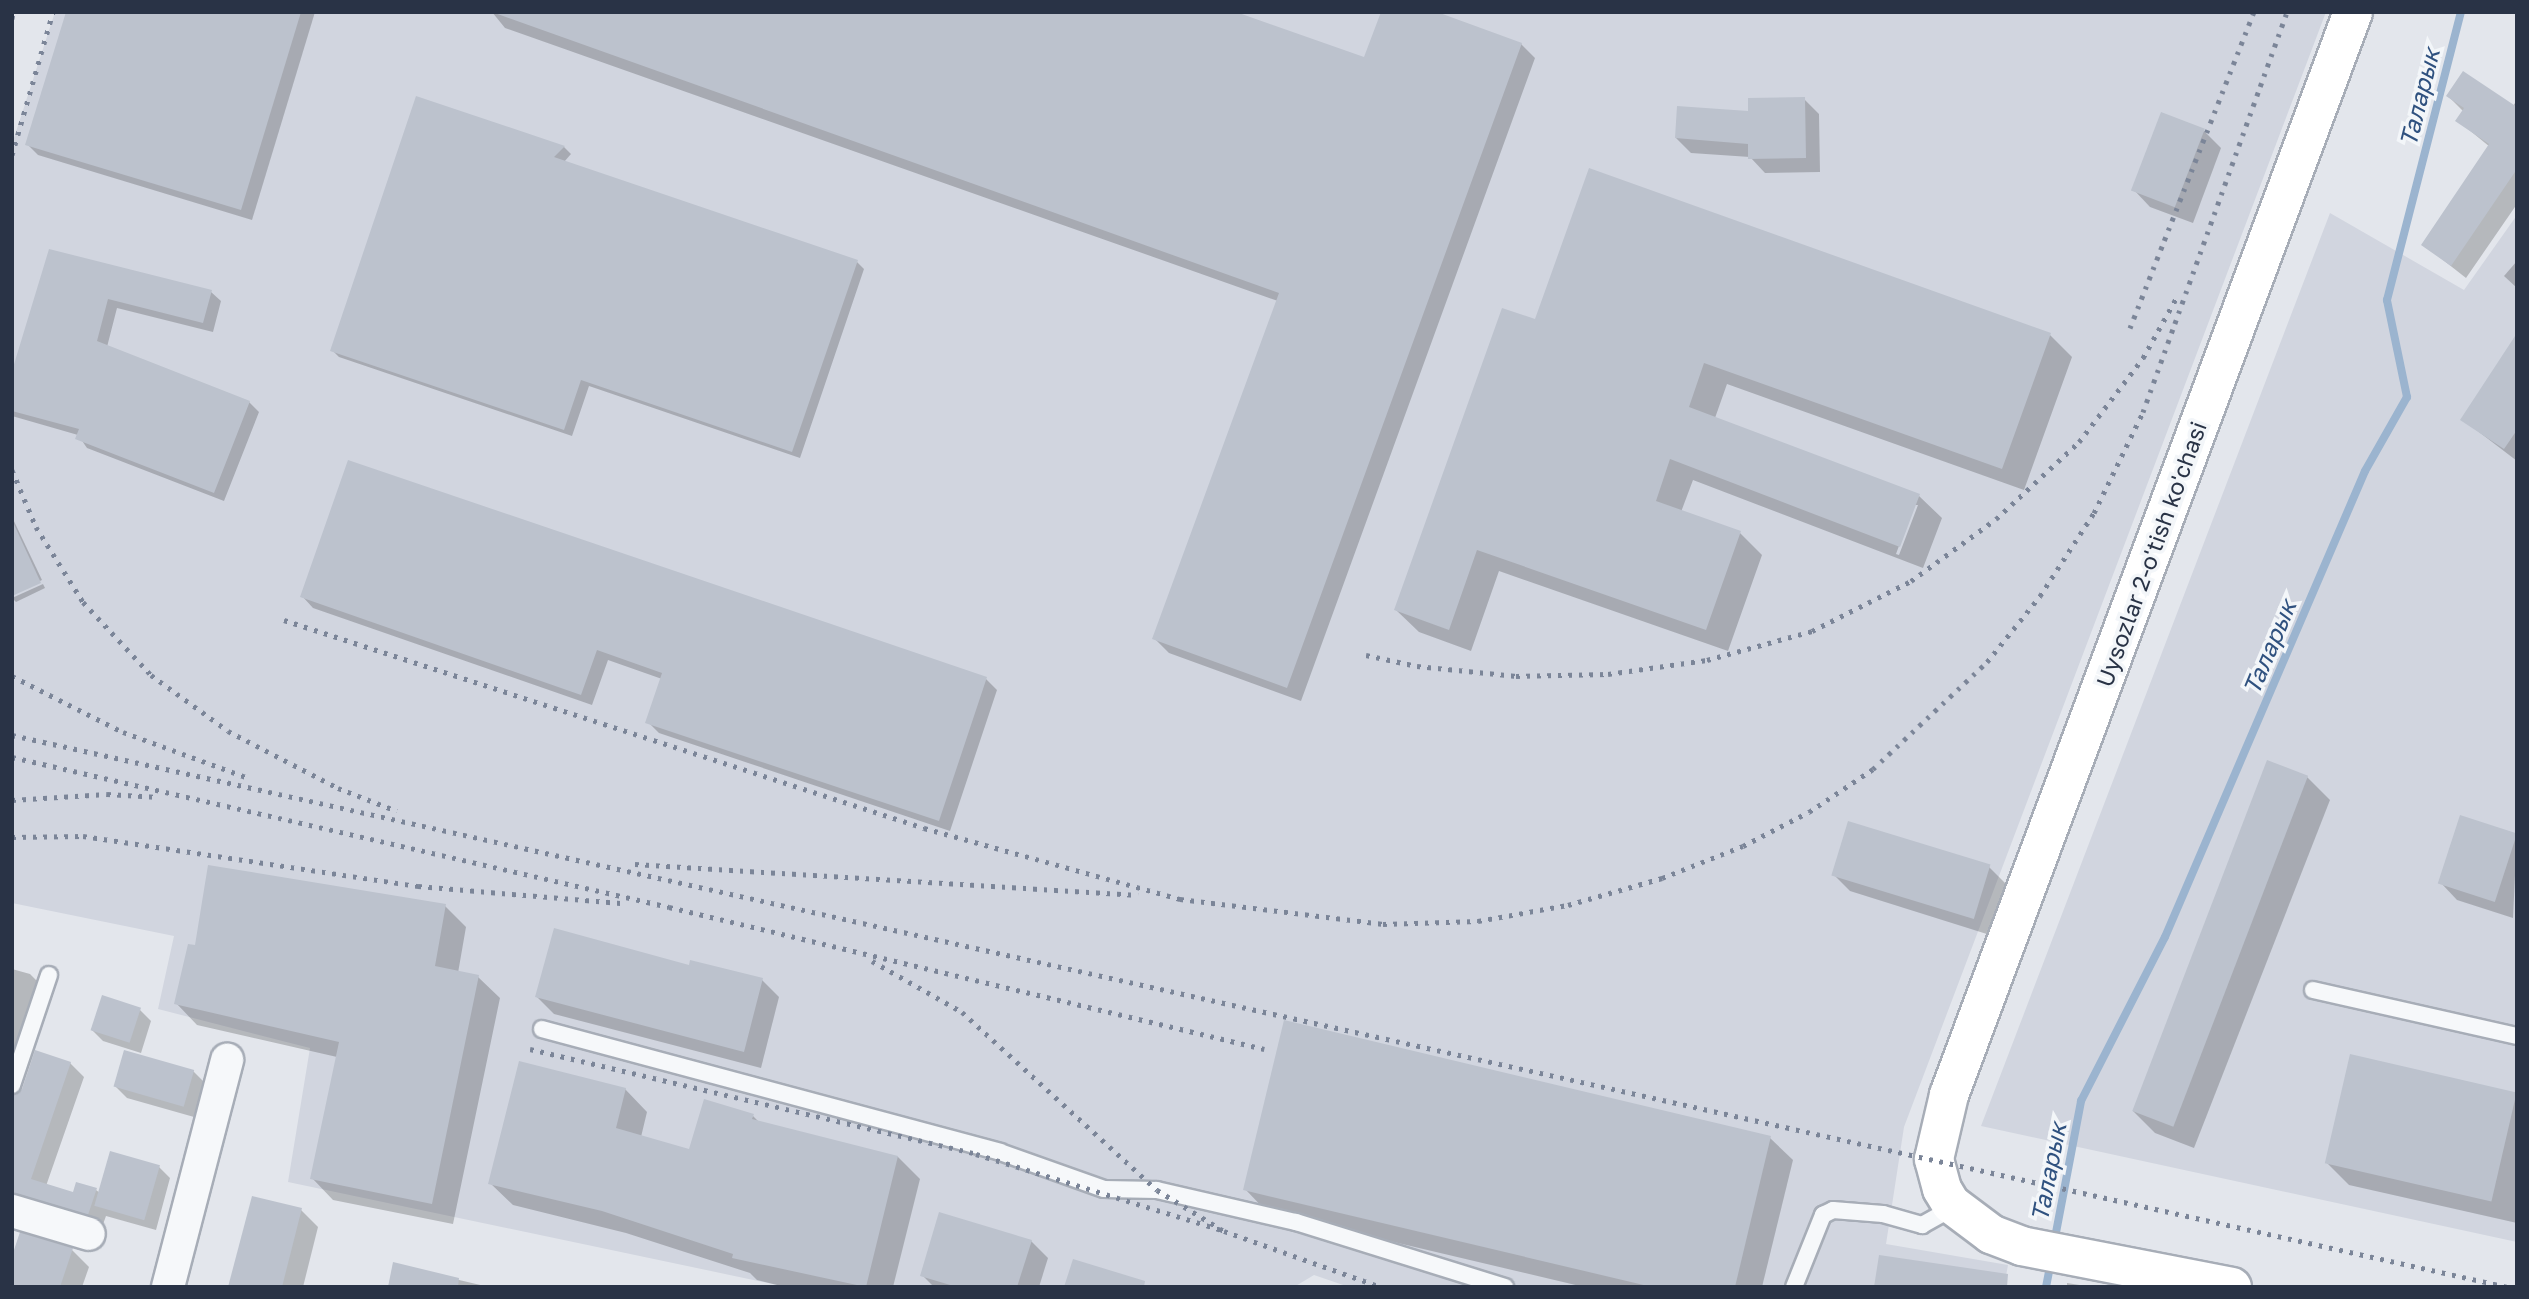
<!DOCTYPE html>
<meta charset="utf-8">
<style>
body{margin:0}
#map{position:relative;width:2529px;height:1299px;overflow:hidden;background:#e3e6ec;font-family:"Golos Text",sans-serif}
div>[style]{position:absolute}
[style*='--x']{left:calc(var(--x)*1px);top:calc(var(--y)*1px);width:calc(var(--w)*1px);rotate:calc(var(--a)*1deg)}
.built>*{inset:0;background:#d1d5df}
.shadow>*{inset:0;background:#0003}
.stream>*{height:8px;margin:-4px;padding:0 4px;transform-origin:4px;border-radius:4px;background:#9bb4cf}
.building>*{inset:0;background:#bcc2cd;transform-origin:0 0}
.roads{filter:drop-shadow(2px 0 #a7adb7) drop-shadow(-2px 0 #a7adb7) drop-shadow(0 2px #a7adb7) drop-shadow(0 -2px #a7adb7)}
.lane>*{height:16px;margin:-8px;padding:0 8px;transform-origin:8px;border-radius:8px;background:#f6f8fa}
.street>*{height:32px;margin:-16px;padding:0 16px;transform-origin:16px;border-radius:16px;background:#f6f8fa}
.secondary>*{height:38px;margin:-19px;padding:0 19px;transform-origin:19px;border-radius:19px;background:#fff}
.rail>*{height:5px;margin-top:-2.5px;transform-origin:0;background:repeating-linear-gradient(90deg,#7b8598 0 3.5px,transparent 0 10.5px)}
span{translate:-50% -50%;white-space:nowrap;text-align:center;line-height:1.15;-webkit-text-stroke:7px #f3f6f9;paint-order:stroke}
.street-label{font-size:23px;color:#293346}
.water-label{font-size:24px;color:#2f517f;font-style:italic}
.frame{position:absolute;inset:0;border:14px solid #293346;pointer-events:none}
</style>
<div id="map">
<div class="built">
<i style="clip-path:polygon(55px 12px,2326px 12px,1904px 1127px,1886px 1244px,2008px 1265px,2004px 1287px,1349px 1287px,1314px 1275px,1294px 1287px,787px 1287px,288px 1182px,310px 1048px,158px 1009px,174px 936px,12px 903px,12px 144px)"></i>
<i style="clip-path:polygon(2330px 213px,2464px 290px,2517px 215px,2517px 1242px,1981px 1126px)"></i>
</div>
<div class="shadow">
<i style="clip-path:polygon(67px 12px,315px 12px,252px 220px,38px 155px,27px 144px)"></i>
<i style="clip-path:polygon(492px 12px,1231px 12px,1365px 60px,1521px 44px,1535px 58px,1301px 701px,1169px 653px,1155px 639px,1278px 301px,505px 28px)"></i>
<i style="clip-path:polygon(2448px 96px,2513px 106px,2517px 100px,2517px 204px,2466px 278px,2424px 245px,2490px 147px,2457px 120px,2463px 111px)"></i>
<i style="clip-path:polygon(418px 98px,564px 147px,571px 154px,564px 162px,857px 262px,864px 269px,800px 458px,589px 386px,572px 436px,339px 357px,332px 350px)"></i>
<i style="clip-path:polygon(1804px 99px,1819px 114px,1820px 172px,1765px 173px,1750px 157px,1691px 153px,1676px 138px)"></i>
<i style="clip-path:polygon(2204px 131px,2221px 148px,2193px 223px,2150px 207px,2134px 190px)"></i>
<i style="clip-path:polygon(50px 251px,211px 292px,221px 301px,213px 332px,117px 308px,107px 347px,249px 402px,259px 412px,224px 501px,87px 448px,78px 435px,12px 416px,12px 380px)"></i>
<i style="clip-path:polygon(2517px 261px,2517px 288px,2504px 276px)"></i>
<i style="clip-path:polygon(evenodd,1536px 322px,2050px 335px,2072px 357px,2024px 490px,1727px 384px,1715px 418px,1919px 496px,1942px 518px,1923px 568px,1693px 480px,1681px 512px,1740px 533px,1762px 555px,1728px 651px,1499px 571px,1471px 651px,1419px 632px,1396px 610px,1536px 322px,1914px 505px,1918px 505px,1899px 555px,1896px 554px,1914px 505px)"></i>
<i style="clip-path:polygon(2517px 344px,2517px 461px,2462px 419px)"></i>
<i style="clip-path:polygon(12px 517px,42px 580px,12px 594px)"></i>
<i style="clip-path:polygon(43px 584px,45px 588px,16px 602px,12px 598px)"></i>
<i style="clip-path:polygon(302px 596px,986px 679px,997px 690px,950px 831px,659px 733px,648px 722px,662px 679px,608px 660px,592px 705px,313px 608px)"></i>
<i style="clip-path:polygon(2307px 777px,2330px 800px,2194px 1148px,2155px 1133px,2133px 1111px)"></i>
<i style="clip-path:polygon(2461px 817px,2517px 834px,2513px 918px,2457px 900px,2441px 883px)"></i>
<i style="clip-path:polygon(1989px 867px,2006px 884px,1990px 935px,1850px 891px,1833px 874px)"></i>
<i style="clip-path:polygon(445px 906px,466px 927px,458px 973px,478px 977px,500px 998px,453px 1224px,333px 1200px,312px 1178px,337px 1057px,197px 1025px,176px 1003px,196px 947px)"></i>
<i style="clip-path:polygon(690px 967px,762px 980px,779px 997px,761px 1068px,554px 1014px,537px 997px)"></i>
<i style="clip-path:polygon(12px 969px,30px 974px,44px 988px,16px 1100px,70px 1063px,84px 1077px,46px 1186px,74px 1194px,96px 1190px,100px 1193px,159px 1167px,170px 1178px,156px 1230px,106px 1216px,102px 1227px,12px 1214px)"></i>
<i style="clip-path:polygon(140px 1010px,151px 1021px,141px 1053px,103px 1041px,92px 1030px)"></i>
<i style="clip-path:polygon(193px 1071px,204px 1082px,194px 1117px,127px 1098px,116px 1087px)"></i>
<i style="clip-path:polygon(625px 1089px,647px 1112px,641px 1137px,690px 1152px,753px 1116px,760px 1123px,898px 1157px,920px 1179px,893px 1287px,785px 1287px,757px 1280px,750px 1273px,626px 1233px,513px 1205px,490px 1183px)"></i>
<i style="clip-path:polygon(2517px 1093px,2517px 1223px,2349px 1185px,2327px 1163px)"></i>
<i style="clip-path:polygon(1770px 1138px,1793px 1160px,1762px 1287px,1584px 1287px,1267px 1212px,1245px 1189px)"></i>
<i style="clip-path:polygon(301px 1210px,318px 1227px,303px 1287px,230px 1287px)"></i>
<i style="clip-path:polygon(1031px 1241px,1048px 1258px,1039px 1287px,934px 1287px,922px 1275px)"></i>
<i style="clip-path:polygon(72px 1250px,89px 1267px,82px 1287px,12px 1287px)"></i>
<i style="clip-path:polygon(395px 1265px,489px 1287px,389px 1287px)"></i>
<i style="clip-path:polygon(2067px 1283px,2092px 1287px,2067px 1287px)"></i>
</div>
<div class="stream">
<i style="--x:2054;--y:1243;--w:145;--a:-79.2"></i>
<i style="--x:2081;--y:1101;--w:184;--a:-62.9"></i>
<i style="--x:2165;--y:937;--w:507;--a:-66.77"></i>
<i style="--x:2365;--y:471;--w:85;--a:-60.4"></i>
<i style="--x:2407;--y:397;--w:99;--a:-101.7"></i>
<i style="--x:2387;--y:300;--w:297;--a:-75.6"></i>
<i style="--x:2046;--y:1287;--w:25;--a:-79"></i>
</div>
<div class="building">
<i style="clip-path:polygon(66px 12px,301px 12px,241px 210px,25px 145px)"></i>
<i style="clip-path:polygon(492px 12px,1236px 12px,1364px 57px,1381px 12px,1437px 12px,1522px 43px,1287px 688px,1152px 639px,1279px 293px)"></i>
<i style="clip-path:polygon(2463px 71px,2517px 107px,2517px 169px,2451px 266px,2421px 245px,2489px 144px,2455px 121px,2464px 108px,2446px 96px)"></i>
<i style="clip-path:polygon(416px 96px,565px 146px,554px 157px,858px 260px,792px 452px,581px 380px,564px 430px,330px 351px)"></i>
<i style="clip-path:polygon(1805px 97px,1806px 158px,1748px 159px,1748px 144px,1675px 138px,1677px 106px,1748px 111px,1748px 98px)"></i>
<i style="left:2161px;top:112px;width:47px;height:84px;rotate:21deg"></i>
<i style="clip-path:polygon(1589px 168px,2051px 333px,2002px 469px,1704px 363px,1689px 407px,1920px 494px,1900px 547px,1670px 459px,1656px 501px,1741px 531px,1706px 630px,1477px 550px,1449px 630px,1394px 610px,1502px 308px,1535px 319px)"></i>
<i style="clip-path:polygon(49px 249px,212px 290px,203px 323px,108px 299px,97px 341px,250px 401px,214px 493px,75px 439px,79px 429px,12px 411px,12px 371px)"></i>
<i style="clip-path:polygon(2517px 333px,2517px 430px,2504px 449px,2460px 420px)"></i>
<i style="clip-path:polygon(348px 460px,987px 677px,939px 821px,645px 723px,662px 673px,597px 650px,581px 695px,300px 597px)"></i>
<i style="clip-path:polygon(12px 520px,41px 583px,12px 596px)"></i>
<i style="left:2267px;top:760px;width:44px;height:376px;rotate:21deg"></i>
<i style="left:2460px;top:815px;width:60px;height:72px;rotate:18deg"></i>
<i style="left:1848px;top:821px;width:149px;height:57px;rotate:17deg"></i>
<i style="clip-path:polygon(208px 865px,446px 904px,435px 966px,479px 975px,432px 1204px,310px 1179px,339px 1042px,174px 1004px,188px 944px,195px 945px)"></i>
<i style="clip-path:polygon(554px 928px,689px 965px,690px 960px,763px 978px,744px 1052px,535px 997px)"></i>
<i style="left:102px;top:995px;width:41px;height:37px;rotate:18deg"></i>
<i style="clip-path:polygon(1284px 1020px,1771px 1136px,1735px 1287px,1652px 1287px,1243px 1190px)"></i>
<i style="clip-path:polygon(35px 1050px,71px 1062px,31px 1179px,73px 1192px,76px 1182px,97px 1188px,88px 1215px,12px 1193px,12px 1095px,22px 1089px)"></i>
<i style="left:124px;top:1050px;width:73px;height:38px;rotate:16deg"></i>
<i style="left:2350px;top:1054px;width:171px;height:112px;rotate:13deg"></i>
<i style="clip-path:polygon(519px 1061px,626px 1088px,616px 1128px,689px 1149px,704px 1099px,754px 1114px,752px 1119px,898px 1156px,866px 1287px,732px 1258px,733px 1254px,602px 1211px,488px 1184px)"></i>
<i style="left:110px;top:1151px;width:52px;height:57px;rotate:16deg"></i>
<i style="clip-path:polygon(252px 1196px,302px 1208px,282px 1287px,228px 1287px)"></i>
<i style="clip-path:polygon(939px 1212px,1032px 1240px,1017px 1287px,957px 1287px,920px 1276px)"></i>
<i style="clip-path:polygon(20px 1232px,73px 1248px,60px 1287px,12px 1287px,12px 1256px)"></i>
<i style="clip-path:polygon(1879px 1255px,2008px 1274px,2007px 1287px,1874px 1287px)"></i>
<i style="clip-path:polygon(1073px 1259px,1145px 1281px,1144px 1287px,1064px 1287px)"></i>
<i style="clip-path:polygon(393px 1262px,459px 1278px,458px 1287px,388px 1287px)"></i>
</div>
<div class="roads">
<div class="lane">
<i style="--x:2313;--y:990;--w:209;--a:12.7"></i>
<i style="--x:542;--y:1029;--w:474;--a:15"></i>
<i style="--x:1000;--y:1152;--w:110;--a:19.6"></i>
<i style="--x:1104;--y:1189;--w:53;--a:1.1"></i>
<i style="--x:1157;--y:1190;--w:143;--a:13"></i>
<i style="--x:1296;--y:1222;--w:219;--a:17.3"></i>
<i style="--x:12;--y:1085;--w:116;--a:-71.4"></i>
<i style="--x:1794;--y:1287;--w:78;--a:-68.1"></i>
<i style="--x:1823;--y:1215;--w:11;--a:-27"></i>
<i style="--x:1833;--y:1210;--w:50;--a:4.6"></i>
<i style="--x:1883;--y:1214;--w:41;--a:15.8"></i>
<i style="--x:1922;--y:1225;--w:38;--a:-29"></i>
</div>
<div class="street">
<i style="--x:12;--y:1211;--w:80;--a:16.6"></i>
<i style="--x:168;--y:1287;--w:235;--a:-75.4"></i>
</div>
<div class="secondary">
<i style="--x:2232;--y:1287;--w:214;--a:-169"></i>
<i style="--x:2022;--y:1246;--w:33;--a:-159"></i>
<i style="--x:1991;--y:1234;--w:50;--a:-143.1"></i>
<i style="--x:1951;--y:1204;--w:17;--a:-121"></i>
<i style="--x:1942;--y:1189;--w:31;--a:-105"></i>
<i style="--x:1934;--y:1159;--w:66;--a:-76.8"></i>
<i style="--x:1949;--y:1095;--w:1156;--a:-69.54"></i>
</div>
</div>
<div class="rail">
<i style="--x:12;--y:19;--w:7;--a:-82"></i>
<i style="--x:12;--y:155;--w:149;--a:-74"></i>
<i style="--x:2130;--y:328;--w:339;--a:-68.6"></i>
<i style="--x:12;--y:470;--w:62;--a:67.2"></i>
<i style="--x:36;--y:527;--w:89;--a:57.9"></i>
<i style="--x:83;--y:602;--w:100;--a:47"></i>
<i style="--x:151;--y:675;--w:95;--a:36"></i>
<i style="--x:228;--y:731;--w:124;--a:27.4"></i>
<i style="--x:338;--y:788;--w:63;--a:21.3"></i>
<i style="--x:284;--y:620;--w:673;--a:18"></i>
<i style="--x:924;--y:828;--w:266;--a:15.5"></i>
<i style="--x:1180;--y:899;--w:205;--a:7"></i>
<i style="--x:1383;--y:924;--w:95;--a:-1.8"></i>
<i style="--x:1478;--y:921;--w:91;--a:-10.1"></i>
<i style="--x:1568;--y:905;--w:98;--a:-16"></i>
<i style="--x:1662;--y:878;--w:87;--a:-21.6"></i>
<i style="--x:1743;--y:846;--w:74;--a:-27.3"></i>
<i style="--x:1809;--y:812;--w:77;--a:-33.9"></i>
<i style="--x:1873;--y:769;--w:156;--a:-43.2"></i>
<i style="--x:1987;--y:662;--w:85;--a:-51.2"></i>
<i style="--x:2040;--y:596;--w:99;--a:-57"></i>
<i style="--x:2094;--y:513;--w:112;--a:-64.1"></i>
<i style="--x:2143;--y:412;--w:425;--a:-70.2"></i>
<i style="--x:1366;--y:655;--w:52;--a:12.2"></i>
<i style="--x:1417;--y:666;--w:100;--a:5.8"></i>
<i style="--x:1516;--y:676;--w:92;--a:-1.2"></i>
<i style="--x:1608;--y:674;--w:100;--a:-8"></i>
<i style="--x:1707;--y:660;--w:109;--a:-15.4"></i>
<i style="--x:1812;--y:631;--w:111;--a:-26.8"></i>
<i style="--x:1911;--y:581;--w:105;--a:-36.1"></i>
<i style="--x:1996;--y:519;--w:113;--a:-42.9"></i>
<i style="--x:2079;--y:442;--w:106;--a:-52.7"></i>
<i style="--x:2143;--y:358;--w:70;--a:-60.9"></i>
<i style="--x:12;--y:676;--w:124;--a:26.8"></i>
<i style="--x:123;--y:732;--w:134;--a:20.1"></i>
<i style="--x:12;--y:735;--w:2557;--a:12.47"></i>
<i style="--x:12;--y:757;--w:674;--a:12.86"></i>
<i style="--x:669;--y:907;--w:612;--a:13.42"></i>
<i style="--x:12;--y:800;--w:95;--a:-3.6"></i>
<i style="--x:107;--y:794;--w:52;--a:3.3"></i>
<i style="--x:12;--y:837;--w:71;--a:-0.8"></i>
<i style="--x:83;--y:836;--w:339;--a:8.5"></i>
<i style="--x:418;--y:886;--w:203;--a:4.8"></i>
<i style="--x:635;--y:864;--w:504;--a:3.53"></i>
<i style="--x:872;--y:961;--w:103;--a:29.5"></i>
<i style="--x:962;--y:1012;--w:264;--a:42.4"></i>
<i style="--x:1157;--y:1190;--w:79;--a:31.5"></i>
<i style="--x:1224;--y:1231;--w:167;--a:19.6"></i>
<i style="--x:530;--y:1049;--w:458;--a:13.2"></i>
<i style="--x:976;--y:1154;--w:260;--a:17.2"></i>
</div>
<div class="street-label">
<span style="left:2151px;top:554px;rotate:-70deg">Uysozlar 2-o'tish ko'chasi</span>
</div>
<div class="water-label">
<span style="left:2419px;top:97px;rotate:-76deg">Таларык</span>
<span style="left:2269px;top:647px;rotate:-67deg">Таларык</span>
<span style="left:2048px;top:1172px;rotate:-79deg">Таларык</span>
</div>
<div class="frame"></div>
</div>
